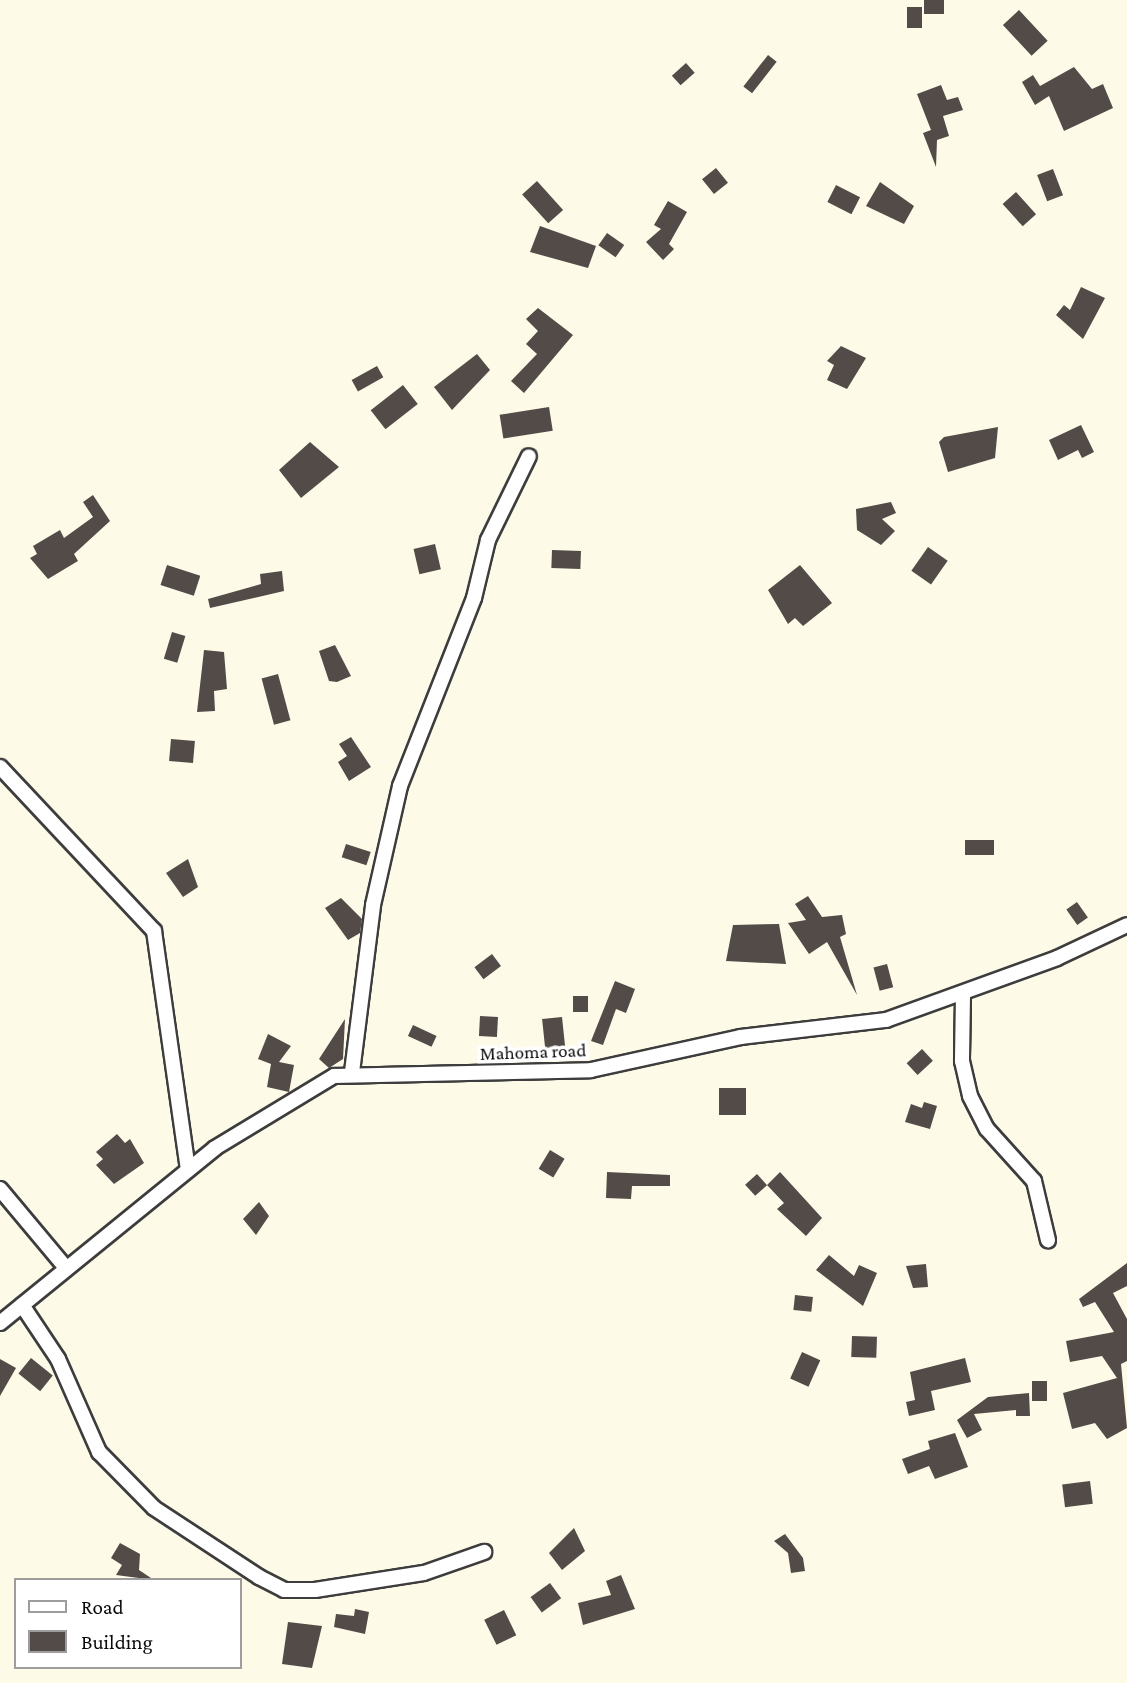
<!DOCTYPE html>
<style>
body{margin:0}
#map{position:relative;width:1127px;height:1683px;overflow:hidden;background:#fefae8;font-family:"Crimson Pro",serif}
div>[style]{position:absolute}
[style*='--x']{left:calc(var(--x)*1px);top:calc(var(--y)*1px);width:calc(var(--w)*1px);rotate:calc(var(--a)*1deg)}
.building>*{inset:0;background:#524b47;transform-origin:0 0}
.roads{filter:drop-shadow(2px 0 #3d3d3d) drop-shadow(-2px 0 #3d3d3d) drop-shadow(0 2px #3d3d3d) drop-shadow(0 -2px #3d3d3d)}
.minor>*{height:14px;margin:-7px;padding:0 7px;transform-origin:7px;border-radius:7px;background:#fff}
span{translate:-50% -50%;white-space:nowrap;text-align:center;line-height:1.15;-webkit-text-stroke:7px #fff;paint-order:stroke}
.street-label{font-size:19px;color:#0a0a0a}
.legend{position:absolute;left:14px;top:1578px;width:228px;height:91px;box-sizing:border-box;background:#fff;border:2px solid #9d9d9d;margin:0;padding:9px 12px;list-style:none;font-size:21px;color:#0a0a0a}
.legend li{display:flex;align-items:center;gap:14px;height:35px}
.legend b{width:35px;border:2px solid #9d9d9d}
</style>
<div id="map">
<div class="building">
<i style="left:924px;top:0;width:20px;height:14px"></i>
<i style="left:907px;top:7px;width:15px;height:21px"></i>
<i style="left:1019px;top:10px;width:42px;height:22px;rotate:47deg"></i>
<i style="left:768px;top:55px;width:11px;height:40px;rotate:38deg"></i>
<i style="left:686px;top:63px;width:13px;height:19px;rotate:48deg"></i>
<i style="clip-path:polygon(1074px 67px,1092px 89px,1103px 84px,1113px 108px,1064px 131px,1049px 96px,1035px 105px,1022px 82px,1033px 75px,1040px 86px)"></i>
<i style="clip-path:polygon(941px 85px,947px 100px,958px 97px,963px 110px,943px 116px,949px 136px,937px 140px,936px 167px,923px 133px,931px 130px,917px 94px)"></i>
<i style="left:716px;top:168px;width:19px;height:18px;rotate:51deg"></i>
<i style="left:1053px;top:169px;width:28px;height:17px;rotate:69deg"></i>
<i style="left:537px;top:181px;width:39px;height:20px;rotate:48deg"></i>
<i style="clip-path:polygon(880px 182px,914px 206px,904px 224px,866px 206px)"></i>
<i style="left:836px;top:185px;width:27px;height:19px;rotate:27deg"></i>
<i style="left:1016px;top:192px;width:30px;height:18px;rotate:48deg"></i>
<i style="clip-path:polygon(668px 201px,687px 212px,669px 244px,674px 249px,663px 260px,646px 242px,661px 229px,654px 225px)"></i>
<i style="clip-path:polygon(540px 226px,596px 246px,588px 268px,530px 252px)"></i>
<i style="left:607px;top:233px;width:21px;height:15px;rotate:35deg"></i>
<i style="clip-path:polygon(1081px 287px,1105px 298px,1083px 339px,1056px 315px,1064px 305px,1070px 310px)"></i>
<i style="clip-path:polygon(538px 308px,573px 335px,524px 393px,511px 381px,537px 354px,526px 344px,538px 331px,526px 319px)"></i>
<i style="clip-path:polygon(841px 346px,866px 358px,847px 389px,827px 380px,834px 365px,827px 361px)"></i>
<i style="clip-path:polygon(477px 354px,490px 370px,452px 410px,434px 387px)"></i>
<i style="left:377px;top:366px;width:13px;height:29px;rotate:61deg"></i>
<i style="left:403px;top:385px;width:24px;height:41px;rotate:52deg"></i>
<i style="left:549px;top:407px;width:24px;height:50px;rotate:81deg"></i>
<i style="clip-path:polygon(1081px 425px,1094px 452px,1082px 458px,1078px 450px,1058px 460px,1049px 440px)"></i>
<i style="clip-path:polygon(998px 427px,995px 458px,948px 472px,939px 442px,944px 437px)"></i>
<i style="clip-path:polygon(310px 442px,339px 467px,301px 498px,279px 470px)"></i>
<i style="clip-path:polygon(93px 495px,110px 521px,74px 554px,78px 561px,48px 579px,30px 558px,37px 554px,33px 546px,60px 530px,64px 538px,93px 517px,83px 502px)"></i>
<i style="clip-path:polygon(891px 502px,896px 513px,882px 519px,895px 531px,881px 545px,857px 530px,856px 509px)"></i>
<i style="left:435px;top:544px;width:26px;height:22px;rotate:77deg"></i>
<i style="left:928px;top:547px;width:24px;height:29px;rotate:35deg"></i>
<i style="left:552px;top:550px;width:29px;height:18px;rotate:2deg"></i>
<i style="left:167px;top:565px;width:35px;height:21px;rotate:18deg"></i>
<i style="clip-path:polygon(800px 565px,832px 603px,803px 626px,795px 618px,788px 624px,768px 590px)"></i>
<i style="clip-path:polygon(282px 571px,284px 591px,210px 608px,208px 599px,261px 584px,260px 574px)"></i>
<i style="left:172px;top:632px;width:14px;height:28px;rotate:17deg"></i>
<i style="clip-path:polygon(335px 645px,351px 676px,337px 682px,329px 681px,319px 651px)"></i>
<i style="clip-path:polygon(204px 650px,224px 652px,227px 689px,214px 691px,215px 711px,197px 712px)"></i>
<i style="left:278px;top:674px;width:48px;height:17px;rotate:75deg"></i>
<i style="clip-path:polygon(351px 737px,371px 767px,349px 781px,338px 762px,347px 756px,339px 744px)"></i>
<i style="left:171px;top:739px;width:24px;height:22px;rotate:5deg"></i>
<i style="left:965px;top:840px;width:29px;height:15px"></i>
<i style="left:346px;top:844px;width:26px;height:14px;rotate:18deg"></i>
<i style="clip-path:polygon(188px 859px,198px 887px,183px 897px,166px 873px)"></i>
<i style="clip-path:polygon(808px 896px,822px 917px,842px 915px,846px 934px,840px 937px,857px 995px,827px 942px,809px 954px,788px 923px,806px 920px,795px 904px)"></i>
<i style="clip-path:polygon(341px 898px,362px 919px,360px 933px,348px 940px,325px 908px)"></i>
<i style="left:1077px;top:902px;width:19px;height:13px;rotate:55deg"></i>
<i style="clip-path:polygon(779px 924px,786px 964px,726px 961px,733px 925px)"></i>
<i style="left:492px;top:954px;width:15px;height:22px;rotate:53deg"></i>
<i style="left:887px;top:964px;width:24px;height:14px;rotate:75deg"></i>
<i style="clip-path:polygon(615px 981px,635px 989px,626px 1013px,616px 1009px,603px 1045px,591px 1041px)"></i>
<i style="left:573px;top:996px;width:15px;height:16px"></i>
<i style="left:480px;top:1016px;width:18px;height:20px;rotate:3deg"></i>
<i style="left:562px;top:1017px;width:30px;height:20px;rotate:84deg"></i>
<i style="clip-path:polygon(345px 1019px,343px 1059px,329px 1068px,319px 1059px)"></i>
<i style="left:413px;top:1025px;width:26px;height:12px;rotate:25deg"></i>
<i style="clip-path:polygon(268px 1034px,291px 1046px,279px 1062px,294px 1065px,289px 1092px,267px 1087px,271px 1064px,258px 1059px)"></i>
<i style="left:922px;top:1049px;width:16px;height:21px;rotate:47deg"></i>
<i style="left:719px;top:1088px;width:27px;height:27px"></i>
<i style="clip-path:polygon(924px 1102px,937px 1106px,930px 1129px,905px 1122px,911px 1104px,922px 1108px)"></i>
<i style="clip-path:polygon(117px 1134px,125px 1143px,130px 1139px,144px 1163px,114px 1184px,96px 1165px,103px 1159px,96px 1152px)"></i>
<i style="left:550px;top:1150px;width:17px;height:22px;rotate:31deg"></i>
<i style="clip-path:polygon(607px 1172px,670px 1175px,670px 1186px,632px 1186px,631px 1199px,606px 1198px)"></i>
<i style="clip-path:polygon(780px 1172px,822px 1218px,806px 1236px,777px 1209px,784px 1203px,767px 1185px)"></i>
<i style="left:757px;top:1174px;width:15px;height:16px;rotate:48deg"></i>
<i style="clip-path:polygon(259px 1202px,269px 1216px,256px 1235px,243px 1219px)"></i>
<i style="clip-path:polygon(829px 1255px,854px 1276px,859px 1265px,877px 1273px,863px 1306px,816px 1270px)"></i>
<i style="clip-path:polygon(1127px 1263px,1127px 1286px,1113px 1293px,1127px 1319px,1127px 1361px,1121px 1364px,1127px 1428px,1107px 1439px,1095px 1423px,1072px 1429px,1063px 1393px,1117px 1378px,1102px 1356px,1070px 1362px,1066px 1341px,1114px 1332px,1095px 1302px,1083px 1307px,1079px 1299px)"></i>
<i style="clip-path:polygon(926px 1264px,928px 1287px,913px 1288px,906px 1266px)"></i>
<i style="left:795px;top:1295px;width:18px;height:15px;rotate:6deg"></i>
<i style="left:852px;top:1336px;width:25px;height:21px;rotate:2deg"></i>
<i style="left:802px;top:1352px;width:20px;height:29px;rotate:24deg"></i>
<i style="left:31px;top:1358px;width:28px;height:20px;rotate:39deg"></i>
<i style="clip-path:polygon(965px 1358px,971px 1382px,931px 1391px,935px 1410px,909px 1416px,906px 1402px,915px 1400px,910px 1372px)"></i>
<i style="clip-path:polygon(0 1359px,16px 1368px,0 1396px)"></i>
<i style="left:1047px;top:1381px;width:20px;height:15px;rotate:90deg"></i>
<i style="clip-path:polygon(1029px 1393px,1030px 1416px,1016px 1416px,1016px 1410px,974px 1414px,982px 1430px,967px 1438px,957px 1420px,988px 1397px)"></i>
<i style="clip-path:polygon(955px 1433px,968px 1467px,935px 1479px,929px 1466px,908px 1474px,902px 1459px,930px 1449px,928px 1441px)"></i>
<i style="left:1090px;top:1481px;width:23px;height:28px;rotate:83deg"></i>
<i style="clip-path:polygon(574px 1528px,585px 1551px,562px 1570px,549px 1553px)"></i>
<i style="clip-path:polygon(785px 1534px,803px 1558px,805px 1571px,791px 1573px,788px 1553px,774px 1541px)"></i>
<i style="clip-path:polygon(120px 1543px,140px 1554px,139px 1570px,154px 1580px,116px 1575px,122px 1565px,111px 1558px)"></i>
<i style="clip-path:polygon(621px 1575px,635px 1609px,583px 1625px,578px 1603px,611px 1595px,606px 1581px)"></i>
<i style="left:550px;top:1583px;width:19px;height:24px;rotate:54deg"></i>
<i style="clip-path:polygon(355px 1609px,369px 1612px,365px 1634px,334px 1627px,336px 1614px,354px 1616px)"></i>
<i style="left:504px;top:1610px;width:28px;height:22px;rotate:64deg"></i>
<i style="clip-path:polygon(288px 1622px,322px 1626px,312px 1668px,282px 1664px)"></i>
</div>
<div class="roads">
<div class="minor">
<i style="--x:0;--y:767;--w:225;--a:46.8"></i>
<i style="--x:154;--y:931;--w:241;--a:81.9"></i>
<i style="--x:963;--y:995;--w:66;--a:90.9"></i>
<i style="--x:962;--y:1061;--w:36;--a:77"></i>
<i style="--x:970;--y:1096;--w:37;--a:63"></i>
<i style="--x:987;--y:1129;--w:70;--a:47.9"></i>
<i style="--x:1034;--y:1181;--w:61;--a:76.7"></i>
<i style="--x:352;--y:1072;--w:168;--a:-82.8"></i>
<i style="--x:373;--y:905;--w:122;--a:-77.2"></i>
<i style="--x:400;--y:786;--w:202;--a:-68.5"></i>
<i style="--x:474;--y:598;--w:60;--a:-76.4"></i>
<i style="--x:488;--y:540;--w:93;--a:-64"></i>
<i style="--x:0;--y:1189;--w:103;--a:50.1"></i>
<i style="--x:22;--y:1305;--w:65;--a:56.3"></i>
<i style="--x:58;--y:1359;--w:102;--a:66.2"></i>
<i style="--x:99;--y:1452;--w:78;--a:45.5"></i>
<i style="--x:154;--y:1508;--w:126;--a:33.3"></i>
<i style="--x:259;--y:1577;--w:28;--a:27"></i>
<i style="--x:284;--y:1590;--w:31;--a:0"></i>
<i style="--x:315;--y:1590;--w:110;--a:-8.9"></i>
<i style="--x:424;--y:1573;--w:64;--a:-19.3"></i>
<i style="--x:0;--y:1323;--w:277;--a:-39.1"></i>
<i style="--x:215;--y:1148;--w:139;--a:-31.2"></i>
<i style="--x:334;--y:1076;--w:257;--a:-1.3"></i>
<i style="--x:591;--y:1070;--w:154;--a:-12.4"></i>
<i style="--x:741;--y:1037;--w:146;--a:-6.7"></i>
<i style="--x:886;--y:1020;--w:182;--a:-19.9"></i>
<i style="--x:1057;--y:958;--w:77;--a:-25.2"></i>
</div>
</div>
<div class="street-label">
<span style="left:533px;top:1052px;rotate:-2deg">Mahoma road</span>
</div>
<ul class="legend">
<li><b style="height:9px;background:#fff"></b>Road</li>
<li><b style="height:19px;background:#524b47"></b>Building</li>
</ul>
</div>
